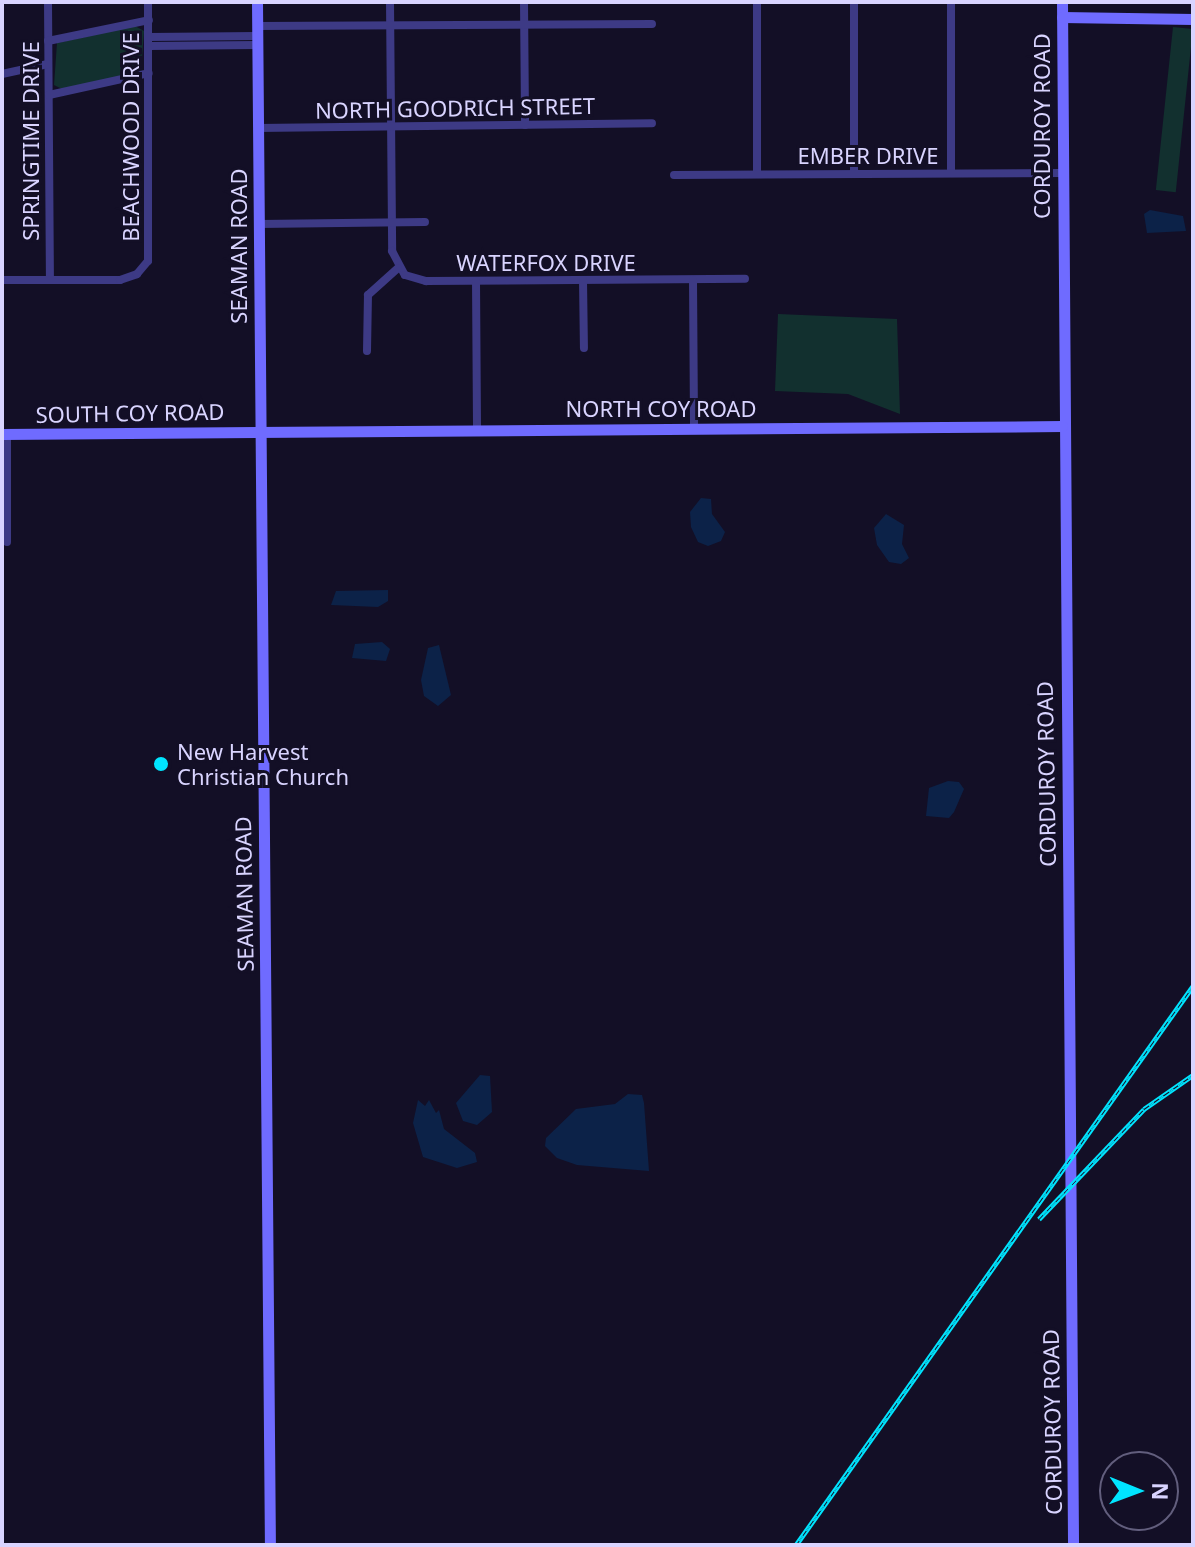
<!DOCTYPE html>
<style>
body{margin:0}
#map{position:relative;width:1195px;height:1547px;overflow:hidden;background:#130f26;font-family:"Noto Sans",sans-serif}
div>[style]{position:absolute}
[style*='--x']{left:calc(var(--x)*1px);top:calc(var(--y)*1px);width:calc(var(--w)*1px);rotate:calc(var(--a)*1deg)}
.green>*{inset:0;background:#12302f;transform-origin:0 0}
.water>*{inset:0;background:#0c2248}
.street>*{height:8px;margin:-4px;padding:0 4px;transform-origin:4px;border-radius:4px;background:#3d3a85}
.secondary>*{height:11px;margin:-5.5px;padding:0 5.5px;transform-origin:5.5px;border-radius:5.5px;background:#6f6bff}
.rail>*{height:5px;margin-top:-2.5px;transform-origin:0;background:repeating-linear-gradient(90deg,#130f26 0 6px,#00e5ff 0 12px);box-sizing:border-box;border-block:2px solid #00e5ff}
.dots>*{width:22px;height:22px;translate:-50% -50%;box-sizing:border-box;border:4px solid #130f26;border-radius:50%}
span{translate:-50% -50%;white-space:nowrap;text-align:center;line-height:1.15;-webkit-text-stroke:6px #130f26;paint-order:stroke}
.street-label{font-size:22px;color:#d9d4ff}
.poi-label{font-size:22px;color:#d9d4ff}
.left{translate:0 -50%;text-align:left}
.frame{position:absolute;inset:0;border:4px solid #d9d4ff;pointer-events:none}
.north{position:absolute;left:1099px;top:1451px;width:80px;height:80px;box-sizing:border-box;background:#130f26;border:2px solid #625e7d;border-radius:50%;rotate:91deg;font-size:22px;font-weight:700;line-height:32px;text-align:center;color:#d9d4ff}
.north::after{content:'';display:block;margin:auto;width:28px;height:36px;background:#00e5ff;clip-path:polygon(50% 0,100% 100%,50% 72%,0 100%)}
</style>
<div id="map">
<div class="green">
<i style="clip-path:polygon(135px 26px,144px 31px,141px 72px,62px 89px,54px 85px,57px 43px)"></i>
<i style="left:1173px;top:27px;width:20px;height:164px;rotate:6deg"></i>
<i style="clip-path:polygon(778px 314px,897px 319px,900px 414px,848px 394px,775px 391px)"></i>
</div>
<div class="water">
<i style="clip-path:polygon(1150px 210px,1183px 216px,1186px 231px,1147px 233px,1144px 214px)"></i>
<i style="clip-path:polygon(701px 498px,711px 499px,712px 514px,725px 532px,721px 541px,708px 546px,698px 542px,691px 527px,690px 512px)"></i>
<i style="clip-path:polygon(886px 514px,904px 525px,902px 544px,909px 558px,901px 564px,889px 562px,877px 545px,874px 528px)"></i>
<i style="clip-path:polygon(388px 590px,388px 601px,378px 607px,331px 605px,336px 591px)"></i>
<i style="clip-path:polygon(382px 642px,390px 649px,386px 661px,352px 658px,355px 644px)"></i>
<i style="clip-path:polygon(439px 645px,451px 695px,438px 706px,424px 696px,421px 680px,428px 648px)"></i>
<i style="clip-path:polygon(948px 781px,959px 782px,964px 789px,954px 812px,949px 818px,926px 816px,929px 788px)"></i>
<i style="clip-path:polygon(480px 1075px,490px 1076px,492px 1112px,477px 1125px,463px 1121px,456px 1103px)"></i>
<i style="clip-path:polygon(628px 1094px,642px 1095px,644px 1103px,649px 1171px,577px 1165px,557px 1158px,545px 1146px,546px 1138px,576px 1109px,615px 1104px)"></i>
<i style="clip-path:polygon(418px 1100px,425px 1106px,429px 1100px,436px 1113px,439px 1110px,444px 1129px,475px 1153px,477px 1162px,457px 1168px,423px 1157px,413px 1123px)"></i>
</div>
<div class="street">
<i style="--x:48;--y:2;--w:278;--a:89.6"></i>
<i style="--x:390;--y:2;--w:249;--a:89.5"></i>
<i style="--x:392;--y:251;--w:27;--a:62"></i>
<i style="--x:405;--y:275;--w:22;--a:16"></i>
<i style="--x:426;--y:281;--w:319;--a:-0.4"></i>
<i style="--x:524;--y:2;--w:123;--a:89.5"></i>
<i style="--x:757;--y:2;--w:172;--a:90"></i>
<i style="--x:854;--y:2;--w:172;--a:90"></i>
<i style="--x:951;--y:2;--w:171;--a:90"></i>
<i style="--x:257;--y:26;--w:395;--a:-0.3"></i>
<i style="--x:149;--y:37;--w:108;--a:-0.5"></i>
<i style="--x:48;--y:41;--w:103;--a:-11.7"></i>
<i style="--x:149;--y:46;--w:108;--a:-0.5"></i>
<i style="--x:2;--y:74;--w:47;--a:-12.3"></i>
<i style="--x:49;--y:95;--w:102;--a:-12.4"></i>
<i style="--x:258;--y:128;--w:394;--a:-0.7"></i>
<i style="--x:674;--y:175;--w:389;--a:-0.3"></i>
<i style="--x:259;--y:224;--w:166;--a:-0.7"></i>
<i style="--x:2;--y:280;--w:118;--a:0"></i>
<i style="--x:120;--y:280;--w:18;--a:-19"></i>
<i style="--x:137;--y:274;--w:17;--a:-50"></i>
<i style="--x:148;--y:261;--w:259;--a:-90"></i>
<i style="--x:583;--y:280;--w:68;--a:89.2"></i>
<i style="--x:693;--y:280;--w:148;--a:89.6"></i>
<i style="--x:476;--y:281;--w:149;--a:89.6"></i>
<i style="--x:367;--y:351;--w:56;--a:-89"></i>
<i style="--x:368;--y:295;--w:40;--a:-42"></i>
<i style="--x:7;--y:434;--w:108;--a:90"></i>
</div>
<div class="secondary">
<i style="--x:257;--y:2;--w:1543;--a:89.52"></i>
<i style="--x:1062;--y:2;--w:1543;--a:89.59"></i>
<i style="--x:1062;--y:17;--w:131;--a:0.9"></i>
<i style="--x:2;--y:434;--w:1060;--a:-0.43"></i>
</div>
<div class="rail">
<i style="--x:1039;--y:1219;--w:152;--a:-46.3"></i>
<i style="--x:1144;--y:1109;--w:60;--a:-34.8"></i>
<i style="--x:796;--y:1545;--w:686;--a:-54.62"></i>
</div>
<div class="dots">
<i style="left:161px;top:764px;background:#00e5ff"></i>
</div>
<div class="street-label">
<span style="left:455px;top:108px;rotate:-1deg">NORTH GOODRICH STREET</span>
<span style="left:1042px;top:126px;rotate:-90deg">CORDUROY ROAD</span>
<span style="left:131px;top:137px;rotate:-90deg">BEACHWOOD DRIVE</span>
<span style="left:31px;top:141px;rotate:-90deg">SPRINGTIME DRIVE</span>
<span style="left:868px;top:156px">EMBER DRIVE</span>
<span style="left:239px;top:246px;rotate:-90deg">SEAMAN ROAD</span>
<span style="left:546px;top:263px">WATERFOX DRIVE</span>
<span style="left:661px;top:409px">NORTH COY ROAD</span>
<span style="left:130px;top:413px;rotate:-1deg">SOUTH COY ROAD</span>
<span style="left:1046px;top:774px;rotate:-91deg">CORDUROY ROAD</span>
<span style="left:244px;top:894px;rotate:-91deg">SEAMAN ROAD</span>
<span style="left:1052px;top:1422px;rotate:-91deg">CORDUROY ROAD</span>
</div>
<div class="poi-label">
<span class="left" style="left:177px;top:764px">New Harvest<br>Christian Church</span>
</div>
<div class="frame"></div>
<div class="north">N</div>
</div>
